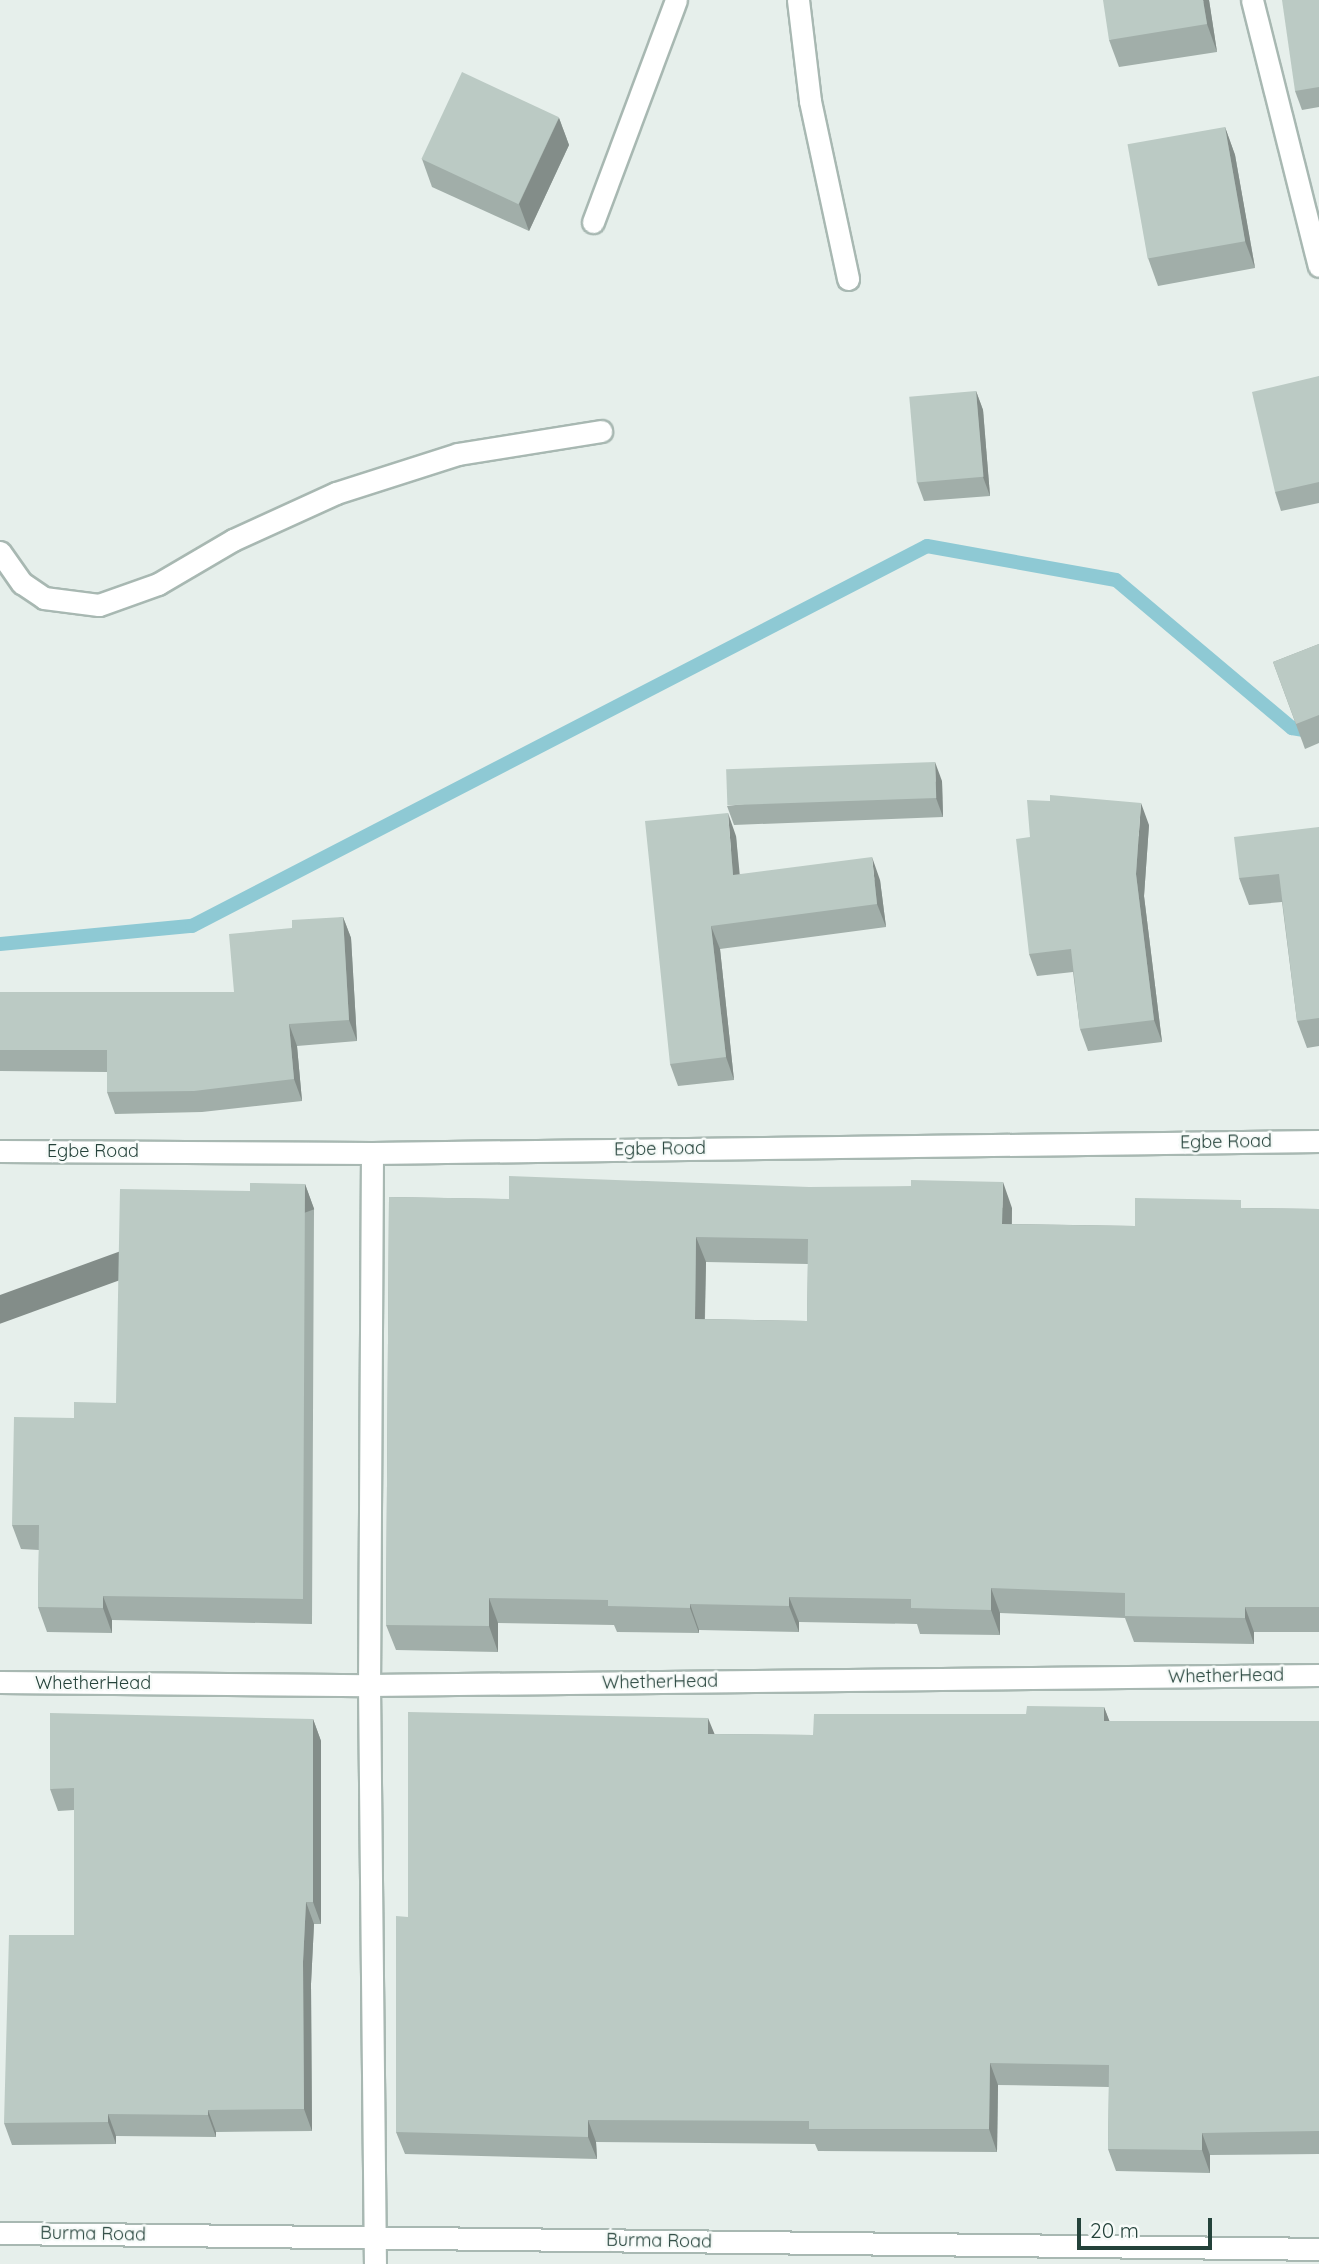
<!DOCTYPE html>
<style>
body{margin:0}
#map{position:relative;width:1319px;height:2264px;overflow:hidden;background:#e6efeb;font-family:Quicksand,sans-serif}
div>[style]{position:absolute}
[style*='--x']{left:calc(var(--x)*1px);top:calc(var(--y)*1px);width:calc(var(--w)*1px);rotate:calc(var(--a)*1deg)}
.stream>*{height:14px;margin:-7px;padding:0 7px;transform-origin:7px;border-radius:7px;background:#8ec9d4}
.roads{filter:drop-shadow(2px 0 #a8b8b2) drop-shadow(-2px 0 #a8b8b2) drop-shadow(0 2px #a8b8b2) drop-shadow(0 -2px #a8b8b2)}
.street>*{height:21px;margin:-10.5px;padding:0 10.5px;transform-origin:10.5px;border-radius:10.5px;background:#fff}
.secondary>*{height:21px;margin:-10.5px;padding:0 10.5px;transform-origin:10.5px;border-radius:10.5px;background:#fff}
.wall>*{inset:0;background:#a1aea9}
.shaded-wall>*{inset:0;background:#838d89;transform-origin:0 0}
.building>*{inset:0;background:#bbcac4;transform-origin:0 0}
span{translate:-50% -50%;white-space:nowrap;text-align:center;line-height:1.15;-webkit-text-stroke:5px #f7fbf9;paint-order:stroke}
.street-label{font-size:18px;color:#24423a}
.scale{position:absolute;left:1077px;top:2218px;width:135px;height:32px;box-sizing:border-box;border:4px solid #24423a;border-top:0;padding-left:9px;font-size:21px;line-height:24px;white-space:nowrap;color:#24423a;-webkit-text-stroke:5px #f7fbf9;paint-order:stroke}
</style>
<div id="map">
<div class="stream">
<i style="--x:0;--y:944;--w:193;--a:-5.4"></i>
<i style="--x:192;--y:926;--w:827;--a:-27.34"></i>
<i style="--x:927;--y:546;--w:192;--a:10.2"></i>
<i style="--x:1116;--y:580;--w:230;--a:40.1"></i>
<i style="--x:1292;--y:728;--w:27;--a:10"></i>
</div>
<div class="roads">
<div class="street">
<i style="--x:798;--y:0;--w:102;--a:83.2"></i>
<i style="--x:810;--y:101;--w:182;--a:77.9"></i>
<i style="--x:1252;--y:0;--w:274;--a:75.9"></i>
<i style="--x:593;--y:222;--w:237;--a:-69.5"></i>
<i style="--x:0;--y:552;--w:38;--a:55"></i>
<i style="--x:22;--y:583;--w:27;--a:34"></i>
<i style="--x:44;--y:598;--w:55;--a:7.3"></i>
<i style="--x:99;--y:605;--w:63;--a:-19.6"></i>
<i style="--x:158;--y:584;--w:87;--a:-30.4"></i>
<i style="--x:233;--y:540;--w:113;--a:-24.5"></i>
<i style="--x:336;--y:493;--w:128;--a:-17.7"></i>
<i style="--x:458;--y:454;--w:145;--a:-9.1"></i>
<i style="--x:0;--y:1151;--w:372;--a:0.3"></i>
<i style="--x:372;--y:1153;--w:947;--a:-0.73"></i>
<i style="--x:372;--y:1153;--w:532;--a:90.32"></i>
<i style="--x:369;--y:1685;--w:579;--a:89.41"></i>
<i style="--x:0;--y:1682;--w:369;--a:0.5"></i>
<i style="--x:369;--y:1685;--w:950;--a:-0.6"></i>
</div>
<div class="secondary">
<i style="--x:0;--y:2233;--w:1319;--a:0.69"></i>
</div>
</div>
<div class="wall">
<i style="clip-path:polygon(1209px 0,1217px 52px,1119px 67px,1109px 40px)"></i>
<i style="clip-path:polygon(1319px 0,1319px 107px,1302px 110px,1295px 91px)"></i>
<i style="clip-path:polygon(559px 118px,569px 145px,529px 231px,432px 187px,422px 159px)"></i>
<i style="clip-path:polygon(1225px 127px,1235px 155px,1255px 268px,1158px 286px,1148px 258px)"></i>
<i style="clip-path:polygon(1319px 376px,1319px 503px,1281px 511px,1275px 492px)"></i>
<i style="clip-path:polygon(976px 391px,983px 410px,990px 496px,924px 501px,917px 482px)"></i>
<i style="clip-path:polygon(1319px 644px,1319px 743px,1305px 749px,1273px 662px)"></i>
<i style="clip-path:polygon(942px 781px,943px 817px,734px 825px,727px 806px)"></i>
<i style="clip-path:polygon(1149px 825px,1144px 896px,1162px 1042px,1088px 1051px,1080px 1029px,1073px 972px,1037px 976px,1029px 954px)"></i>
<i style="clip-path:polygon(1319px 827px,1319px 1046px,1307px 1048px,1297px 1021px,1282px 902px,1249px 905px,1239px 878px)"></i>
<i style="clip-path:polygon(736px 836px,739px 874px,880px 880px,886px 927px,720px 949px,734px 1080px,678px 1086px,670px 1064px)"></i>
<i style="clip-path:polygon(343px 917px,351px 938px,357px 1041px,297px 1046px,302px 1101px,202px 1112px,115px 1114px,107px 1092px,107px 1072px,0 1071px,0 992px,234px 992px,292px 928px)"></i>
<i style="clip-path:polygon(305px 1184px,314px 1209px,312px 1624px,112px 1620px,112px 1633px,47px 1632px,38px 1607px,39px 1550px,21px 1549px,12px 1525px,74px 1418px,116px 1403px,250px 1191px)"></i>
<i style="clip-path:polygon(evenodd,389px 1197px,1012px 1208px,1012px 1224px,1135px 1226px,1244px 1208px,1319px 1209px,1319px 1632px,1254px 1632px,1254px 1644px,1134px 1642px,1125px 1618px,1000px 1613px,1000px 1635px,920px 1634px,917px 1624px,799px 1622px,799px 1632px,699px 1630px,699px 1633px,617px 1632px,614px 1625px,498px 1623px,498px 1652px,396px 1650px,386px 1625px,389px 1197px,706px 1262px,808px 1264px,807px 1321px,705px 1319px,706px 1262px)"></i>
<i style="clip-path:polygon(1104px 1707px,1109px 1721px,1319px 1721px,1319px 2154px,1210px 2155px,1210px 2173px,1116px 2171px,1108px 2149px,1109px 2087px,998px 2085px,997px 2152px,818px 2151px,815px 2144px,596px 2142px,597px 2159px,405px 2154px,396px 2132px,408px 1917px,714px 1734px,813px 1735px)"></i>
<i style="clip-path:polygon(313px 1719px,321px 1741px,321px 1924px,314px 1924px,311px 1984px,312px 2131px,216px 2132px,216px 2137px,116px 2136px,116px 2144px,12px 2145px,4px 2123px,74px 1935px,74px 1810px,58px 1811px,50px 1789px)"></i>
</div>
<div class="shaded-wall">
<i style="clip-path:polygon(1203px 0,1209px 0,1217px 52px,1207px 24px)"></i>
<i style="clip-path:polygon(559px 118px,569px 145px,529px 231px,519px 204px)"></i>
<i style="clip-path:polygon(1225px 127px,1235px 155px,1255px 268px,1245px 241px)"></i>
<i style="clip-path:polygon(976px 391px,983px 410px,990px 496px,983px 477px)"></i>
<i style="clip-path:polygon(935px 762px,942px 781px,943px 817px,936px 798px)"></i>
<i style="clip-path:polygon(1141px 803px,1149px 825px,1144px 896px,1162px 1042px,1154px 1020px,1136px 874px)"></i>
<i style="clip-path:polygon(728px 813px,736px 836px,742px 898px,733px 875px)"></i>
<i style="clip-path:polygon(872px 857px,880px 880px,886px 927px,877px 904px)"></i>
<i style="clip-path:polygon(343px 917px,351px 938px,357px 1041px,349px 1020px)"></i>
<i style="clip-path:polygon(711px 926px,720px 949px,734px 1080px,726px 1057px)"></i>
<i style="clip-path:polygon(289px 1024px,297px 1046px,302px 1101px,294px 1079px)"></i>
<i style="clip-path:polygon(1003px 1182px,1012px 1208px,1011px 1249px,1002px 1224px)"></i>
<i style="left:305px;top:1184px;width:27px;height:415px;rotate:70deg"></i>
<i style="clip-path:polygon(696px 1237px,706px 1262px,704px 1345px,695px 1319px)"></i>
<i style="clip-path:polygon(991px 1588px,1000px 1613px,1000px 1635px,991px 1610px)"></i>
<i style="clip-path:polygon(103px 1596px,112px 1620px,112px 1633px,103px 1608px)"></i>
<i style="clip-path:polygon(789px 1597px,799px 1622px,799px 1632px,789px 1606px)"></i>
<i style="clip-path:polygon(489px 1598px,498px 1623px,498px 1652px,489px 1626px)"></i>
<i style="clip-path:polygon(690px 1604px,699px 1630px,699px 1633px,690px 1608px)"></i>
<i style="clip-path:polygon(1245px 1607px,1254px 1632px,1254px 1644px,1245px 1618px)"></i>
<i style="clip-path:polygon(1104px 1707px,1113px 1730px,1104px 1721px)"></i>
<i style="clip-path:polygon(708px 1718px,717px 1740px,708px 1734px)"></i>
<i style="clip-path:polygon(313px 1719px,321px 1741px,321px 1924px,313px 1902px)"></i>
<i style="clip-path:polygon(306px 1902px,314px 1924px,311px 1984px,312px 2131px,304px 2109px,303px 1962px)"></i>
<i style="clip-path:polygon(990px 2063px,998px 2085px,997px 2152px,989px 2129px)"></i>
<i style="clip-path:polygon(208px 2110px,216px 2132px,216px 2137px,208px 2115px)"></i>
<i style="clip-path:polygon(108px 2114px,116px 2136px,116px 2144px,108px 2122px)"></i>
<i style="clip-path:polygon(588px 2120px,596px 2142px,597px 2159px,588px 2137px)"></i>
<i style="clip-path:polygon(1202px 2133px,1210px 2155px,1210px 2173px,1202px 2150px)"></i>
</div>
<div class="building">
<i style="clip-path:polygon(1103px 0,1203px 0,1207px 24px,1109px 40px)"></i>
<i style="clip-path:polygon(1282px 0,1319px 0,1319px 87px,1295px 91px)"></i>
<i style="left:462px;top:72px;width:107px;height:96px;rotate:25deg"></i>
<i style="left:1225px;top:127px;width:116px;height:99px;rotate:80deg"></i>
<i style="clip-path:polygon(1319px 376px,1319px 482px,1275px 492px,1252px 392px)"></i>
<i style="left:976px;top:391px;width:86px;height:67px;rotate:85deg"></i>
<i style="clip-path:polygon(1319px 644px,1319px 715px,1296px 724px,1273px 662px)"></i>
<i style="left:935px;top:762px;width:36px;height:209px;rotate:88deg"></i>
<i style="clip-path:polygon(1050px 795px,1141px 803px,1136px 874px,1154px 1020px,1080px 1029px,1071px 949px,1029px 954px,1016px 839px,1030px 837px,1027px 800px,1050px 801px)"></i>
<i style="clip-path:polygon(728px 813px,733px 875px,872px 857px,877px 904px,711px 926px,726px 1057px,670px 1064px,645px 821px)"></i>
<i style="clip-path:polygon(1319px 827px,1319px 1018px,1297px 1021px,1279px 874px,1239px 878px,1234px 837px)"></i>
<i style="clip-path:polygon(343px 917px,349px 1020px,289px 1024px,294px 1079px,194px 1091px,107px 1092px,107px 1050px,0 1050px,0 992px,234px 992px,229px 934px,292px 928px,292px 920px)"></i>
<i style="clip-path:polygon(evenodd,509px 1176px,809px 1187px,911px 1186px,911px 1180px,1003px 1182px,1002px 1224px,1135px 1226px,1135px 1198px,1241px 1200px,1241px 1208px,1319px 1209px,1319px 1607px,1245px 1607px,1245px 1618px,1125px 1616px,1125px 1593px,991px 1588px,991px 1610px,911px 1608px,911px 1599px,789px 1597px,789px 1606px,690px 1604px,690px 1608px,608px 1606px,608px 1600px,489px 1598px,489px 1626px,386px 1625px,389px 1197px,509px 1199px,509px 1176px,696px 1237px,808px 1239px,807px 1321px,695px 1319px,696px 1237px)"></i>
<i style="clip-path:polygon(250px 1183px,305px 1184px,303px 1599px,103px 1596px,103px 1608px,38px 1607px,39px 1525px,12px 1525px,14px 1417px,74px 1418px,74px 1402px,116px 1403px,120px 1189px,250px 1191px)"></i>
<i style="clip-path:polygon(1027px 1706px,1104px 1707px,1104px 1721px,1319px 1721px,1319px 2131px,1202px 2133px,1202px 2150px,1108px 2149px,1109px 2065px,990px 2063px,989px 2129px,809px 2129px,809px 2121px,588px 2120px,588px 2137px,396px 2132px,396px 1916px,408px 1917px,408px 1712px,708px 1718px,708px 1734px,813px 1735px,814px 1714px,1026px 1714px)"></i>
<i style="clip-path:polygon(50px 1713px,313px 1719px,313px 1902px,306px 1902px,303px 1962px,304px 2109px,208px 2110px,208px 2115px,108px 2114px,108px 2122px,4px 2123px,9px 1935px,74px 1935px,74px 1788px,50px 1789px)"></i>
</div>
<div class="street-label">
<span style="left:1226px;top:1142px;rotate:-1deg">Egbe Road</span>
<span style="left:660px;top:1149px;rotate:-1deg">Egbe Road</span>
<span style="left:93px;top:1151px">Egbe Road</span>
<span style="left:1226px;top:1676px;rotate:-1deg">WhetherHead</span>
<span style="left:660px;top:1682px;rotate:-1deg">WhetherHead</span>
<span style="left:93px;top:1683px">WhetherHead</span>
<span style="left:93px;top:2234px;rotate:1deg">Burma Road</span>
<span style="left:659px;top:2241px;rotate:1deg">Burma Road</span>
</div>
<div class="scale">20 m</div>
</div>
